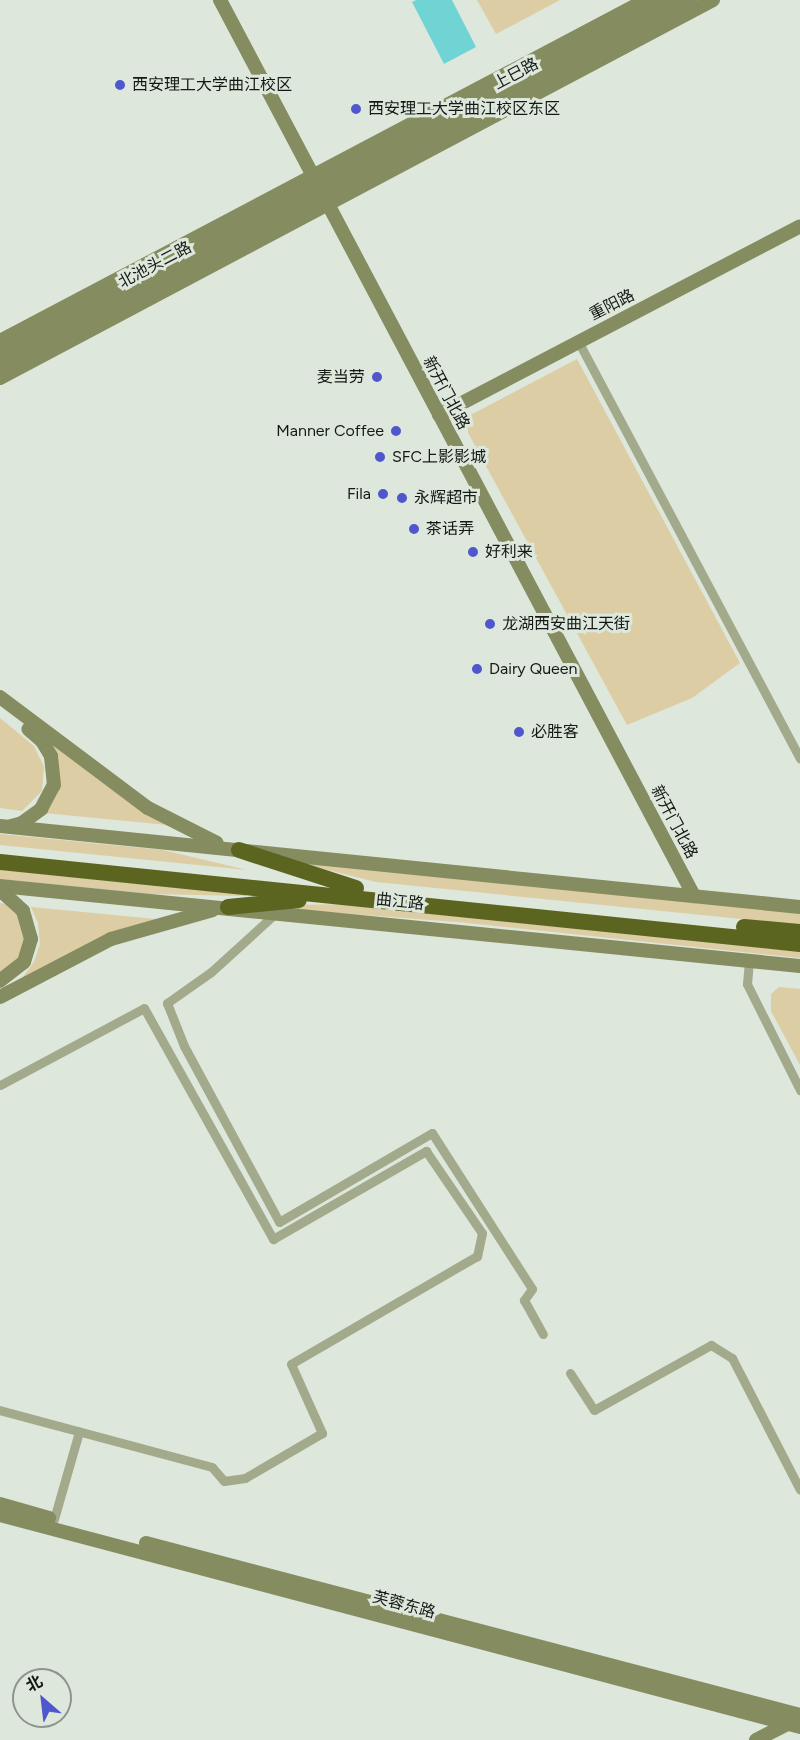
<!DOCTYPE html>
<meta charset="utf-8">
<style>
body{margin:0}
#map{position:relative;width:800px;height:1740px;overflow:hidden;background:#dde7dc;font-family:Figtree,"Noto Sans SC",sans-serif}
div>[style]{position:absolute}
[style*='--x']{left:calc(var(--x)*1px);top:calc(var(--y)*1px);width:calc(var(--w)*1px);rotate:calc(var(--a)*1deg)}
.green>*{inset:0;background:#dccda4}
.water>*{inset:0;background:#70d4d5}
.street>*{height:9px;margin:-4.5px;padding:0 4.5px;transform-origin:4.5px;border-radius:4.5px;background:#a3a98b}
.secondary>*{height:14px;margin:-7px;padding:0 7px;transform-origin:7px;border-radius:7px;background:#848c60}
.highway>*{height:16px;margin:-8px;padding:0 8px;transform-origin:8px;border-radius:8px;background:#5b651f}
.dots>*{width:16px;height:16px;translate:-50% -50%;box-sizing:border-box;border:3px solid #dde7dc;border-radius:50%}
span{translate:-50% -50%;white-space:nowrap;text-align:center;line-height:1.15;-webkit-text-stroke:6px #dde7dc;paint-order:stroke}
.street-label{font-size:16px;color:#151915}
.poi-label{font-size:16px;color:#151915}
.left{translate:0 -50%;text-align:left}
.right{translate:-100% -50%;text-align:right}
.north{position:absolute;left:12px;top:1668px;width:60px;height:60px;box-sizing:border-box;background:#dde7dc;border:2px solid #8d958c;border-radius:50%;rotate:332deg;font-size:16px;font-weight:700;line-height:24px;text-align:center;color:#151915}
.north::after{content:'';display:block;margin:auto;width:21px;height:27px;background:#4f57cd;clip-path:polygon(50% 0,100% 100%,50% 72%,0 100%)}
</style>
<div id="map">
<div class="green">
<i style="clip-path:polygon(477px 0,560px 0,496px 34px)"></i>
<i style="clip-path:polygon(577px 359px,740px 663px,692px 698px,627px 725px,461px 420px)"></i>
<i style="clip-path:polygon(0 718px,34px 746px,44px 767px,42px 791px,22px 811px,0 808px)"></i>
<i style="clip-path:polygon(52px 743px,168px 825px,44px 813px,48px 809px)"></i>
<i style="clip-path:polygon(0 834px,163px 850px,247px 870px,0 845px)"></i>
<i style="clip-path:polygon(296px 862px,800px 913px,800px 925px,376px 882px)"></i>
<i style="clip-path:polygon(0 868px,246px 892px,246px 896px,149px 894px,0 879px)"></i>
<i style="clip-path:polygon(0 903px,14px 905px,25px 924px,25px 952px,0 978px)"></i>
<i style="clip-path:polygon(350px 904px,800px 949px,800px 958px,457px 922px,286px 909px,286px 905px)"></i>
<i style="clip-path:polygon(31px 907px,156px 919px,20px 981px,34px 962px,40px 944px,38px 923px)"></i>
<i style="clip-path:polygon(779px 987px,800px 989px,800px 1065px,771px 1011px,771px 994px)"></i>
</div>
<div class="water">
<i style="clip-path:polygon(416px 0,452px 0,476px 47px,444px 64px,412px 2px)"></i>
</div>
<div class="street">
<i style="--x:578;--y:341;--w:473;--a:62"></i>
<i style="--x:277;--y:912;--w:89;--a:137.7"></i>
<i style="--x:211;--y:972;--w:54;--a:144.8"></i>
<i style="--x:167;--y:1003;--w:46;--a:68.4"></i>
<i style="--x:184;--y:1046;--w:200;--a:61.6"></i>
<i style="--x:279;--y:1222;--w:177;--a:-30.2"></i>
<i style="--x:432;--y:1133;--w:185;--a:57.3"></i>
<i style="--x:532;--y:1289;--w:14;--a:126"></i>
<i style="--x:524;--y:1300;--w:39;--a:61"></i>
<i style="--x:749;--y:961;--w:23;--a:95"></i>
<i style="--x:747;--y:984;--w:119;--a:63.4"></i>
<i style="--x:0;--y:1085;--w:163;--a:-28.1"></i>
<i style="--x:144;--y:1008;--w:265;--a:60.8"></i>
<i style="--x:273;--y:1239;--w:177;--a:-29.9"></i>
<i style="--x:426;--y:1151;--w:99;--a:55.7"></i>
<i style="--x:482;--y:1233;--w:24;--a:102"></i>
<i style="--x:477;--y:1256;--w:215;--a:149.9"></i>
<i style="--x:291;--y:1364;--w:76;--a:65.8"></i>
<i style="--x:322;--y:1433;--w:89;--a:149.7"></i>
<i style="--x:245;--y:1478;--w:21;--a:172"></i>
<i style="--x:224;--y:1481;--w:18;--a:-131"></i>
<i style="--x:212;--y:1467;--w:220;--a:-165"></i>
<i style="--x:570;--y:1373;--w:44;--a:57"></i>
<i style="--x:594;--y:1410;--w:134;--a:-29.1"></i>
<i style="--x:711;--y:1345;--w:25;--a:32"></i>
<i style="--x:732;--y:1358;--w:148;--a:62.7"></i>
<i style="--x:54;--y:1519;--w:91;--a:-74"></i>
</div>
<div class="secondary">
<i style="--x:220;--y:0;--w:1014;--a:62.12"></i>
<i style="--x:0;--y:341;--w:730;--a:-27.83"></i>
<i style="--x:0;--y:353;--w:755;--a:-27.89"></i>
<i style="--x:0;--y:365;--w:781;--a:-27.88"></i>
<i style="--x:0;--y:378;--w:807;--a:-27.93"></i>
<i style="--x:439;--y:415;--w:407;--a:-27.6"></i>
<i style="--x:0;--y:697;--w:185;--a:36.9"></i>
<i style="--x:148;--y:808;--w:77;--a:26.9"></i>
<i style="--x:0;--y:826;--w:804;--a:5.78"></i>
<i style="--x:11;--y:826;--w:11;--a:-15"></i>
<i style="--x:22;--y:823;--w:24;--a:-36"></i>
<i style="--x:41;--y:809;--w:27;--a:-62"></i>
<i style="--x:54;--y:785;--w:29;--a:-96"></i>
<i style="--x:51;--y:756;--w:17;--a:-121"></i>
<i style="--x:42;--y:741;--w:18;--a:-139"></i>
<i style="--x:0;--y:886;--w:804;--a:5.71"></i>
<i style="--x:0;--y:890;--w:31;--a:42"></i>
<i style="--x:23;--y:911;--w:29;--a:74"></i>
<i style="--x:31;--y:939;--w:24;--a:107"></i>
<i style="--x:24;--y:962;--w:31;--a:142"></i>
<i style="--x:0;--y:997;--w:125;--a:-27.6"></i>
<i style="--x:111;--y:939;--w:106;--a:-15.9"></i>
<i style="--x:0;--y:1504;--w:51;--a:15.9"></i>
<i style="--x:0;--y:1515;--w:828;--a:14.84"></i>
<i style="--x:146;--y:1543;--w:676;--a:14.73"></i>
<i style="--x:756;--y:1740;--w:37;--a:-27"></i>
</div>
<div class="highway">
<i style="--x:239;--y:850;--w:123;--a:18"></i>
<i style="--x:0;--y:862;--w:804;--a:5.85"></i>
<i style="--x:228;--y:907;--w:71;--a:-5.6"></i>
<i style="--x:744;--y:927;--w:56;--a:5.1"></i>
</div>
<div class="dots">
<i style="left:120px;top:85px;background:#4f57cd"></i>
<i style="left:356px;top:109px;background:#4f57cd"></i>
<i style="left:377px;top:377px;background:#4f57cd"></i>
<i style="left:396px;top:431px;background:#4f57cd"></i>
<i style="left:380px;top:457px;background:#4f57cd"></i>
<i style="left:383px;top:494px;background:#4f57cd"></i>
<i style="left:402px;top:498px;background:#4f57cd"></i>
<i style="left:414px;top:529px;background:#4f57cd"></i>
<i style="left:473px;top:552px;background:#4f57cd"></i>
<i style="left:490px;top:624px;background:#4f57cd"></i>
<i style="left:477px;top:669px;background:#4f57cd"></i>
<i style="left:519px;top:732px;background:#4f57cd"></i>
</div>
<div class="street-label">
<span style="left:516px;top:74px;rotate:-28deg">上巳路</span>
<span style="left:155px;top:265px;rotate:-28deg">北池头二路</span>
<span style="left:612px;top:305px;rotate:-27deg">重阳路</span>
<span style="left:446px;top:393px;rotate:62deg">新开门北路</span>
<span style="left:674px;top:822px;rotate:62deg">新开门北路</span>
<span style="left:400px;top:902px;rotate:6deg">曲江路</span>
<span style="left:404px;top:1605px;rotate:15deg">芙蓉东路</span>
</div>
<div class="poi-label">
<span class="left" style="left:132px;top:85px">西安理工大学曲江校区</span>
<span class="left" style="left:368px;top:109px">西安理工大学曲江校区东区</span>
<span class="right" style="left:365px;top:377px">麦当劳</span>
<span class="right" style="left:384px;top:431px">Manner Coffee</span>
<span class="left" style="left:392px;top:457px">SFC上影影城</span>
<span class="right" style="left:371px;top:494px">Fila</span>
<span class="left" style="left:414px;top:498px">永辉超市</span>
<span class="left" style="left:426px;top:529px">茶话弄</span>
<span class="left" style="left:485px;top:552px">好利来</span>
<span class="left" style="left:502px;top:624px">龙湖西安曲江天街</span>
<span class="left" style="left:489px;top:669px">Dairy Queen</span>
<span class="left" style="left:531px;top:732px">必胜客</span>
</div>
<div class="north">北</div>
</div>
